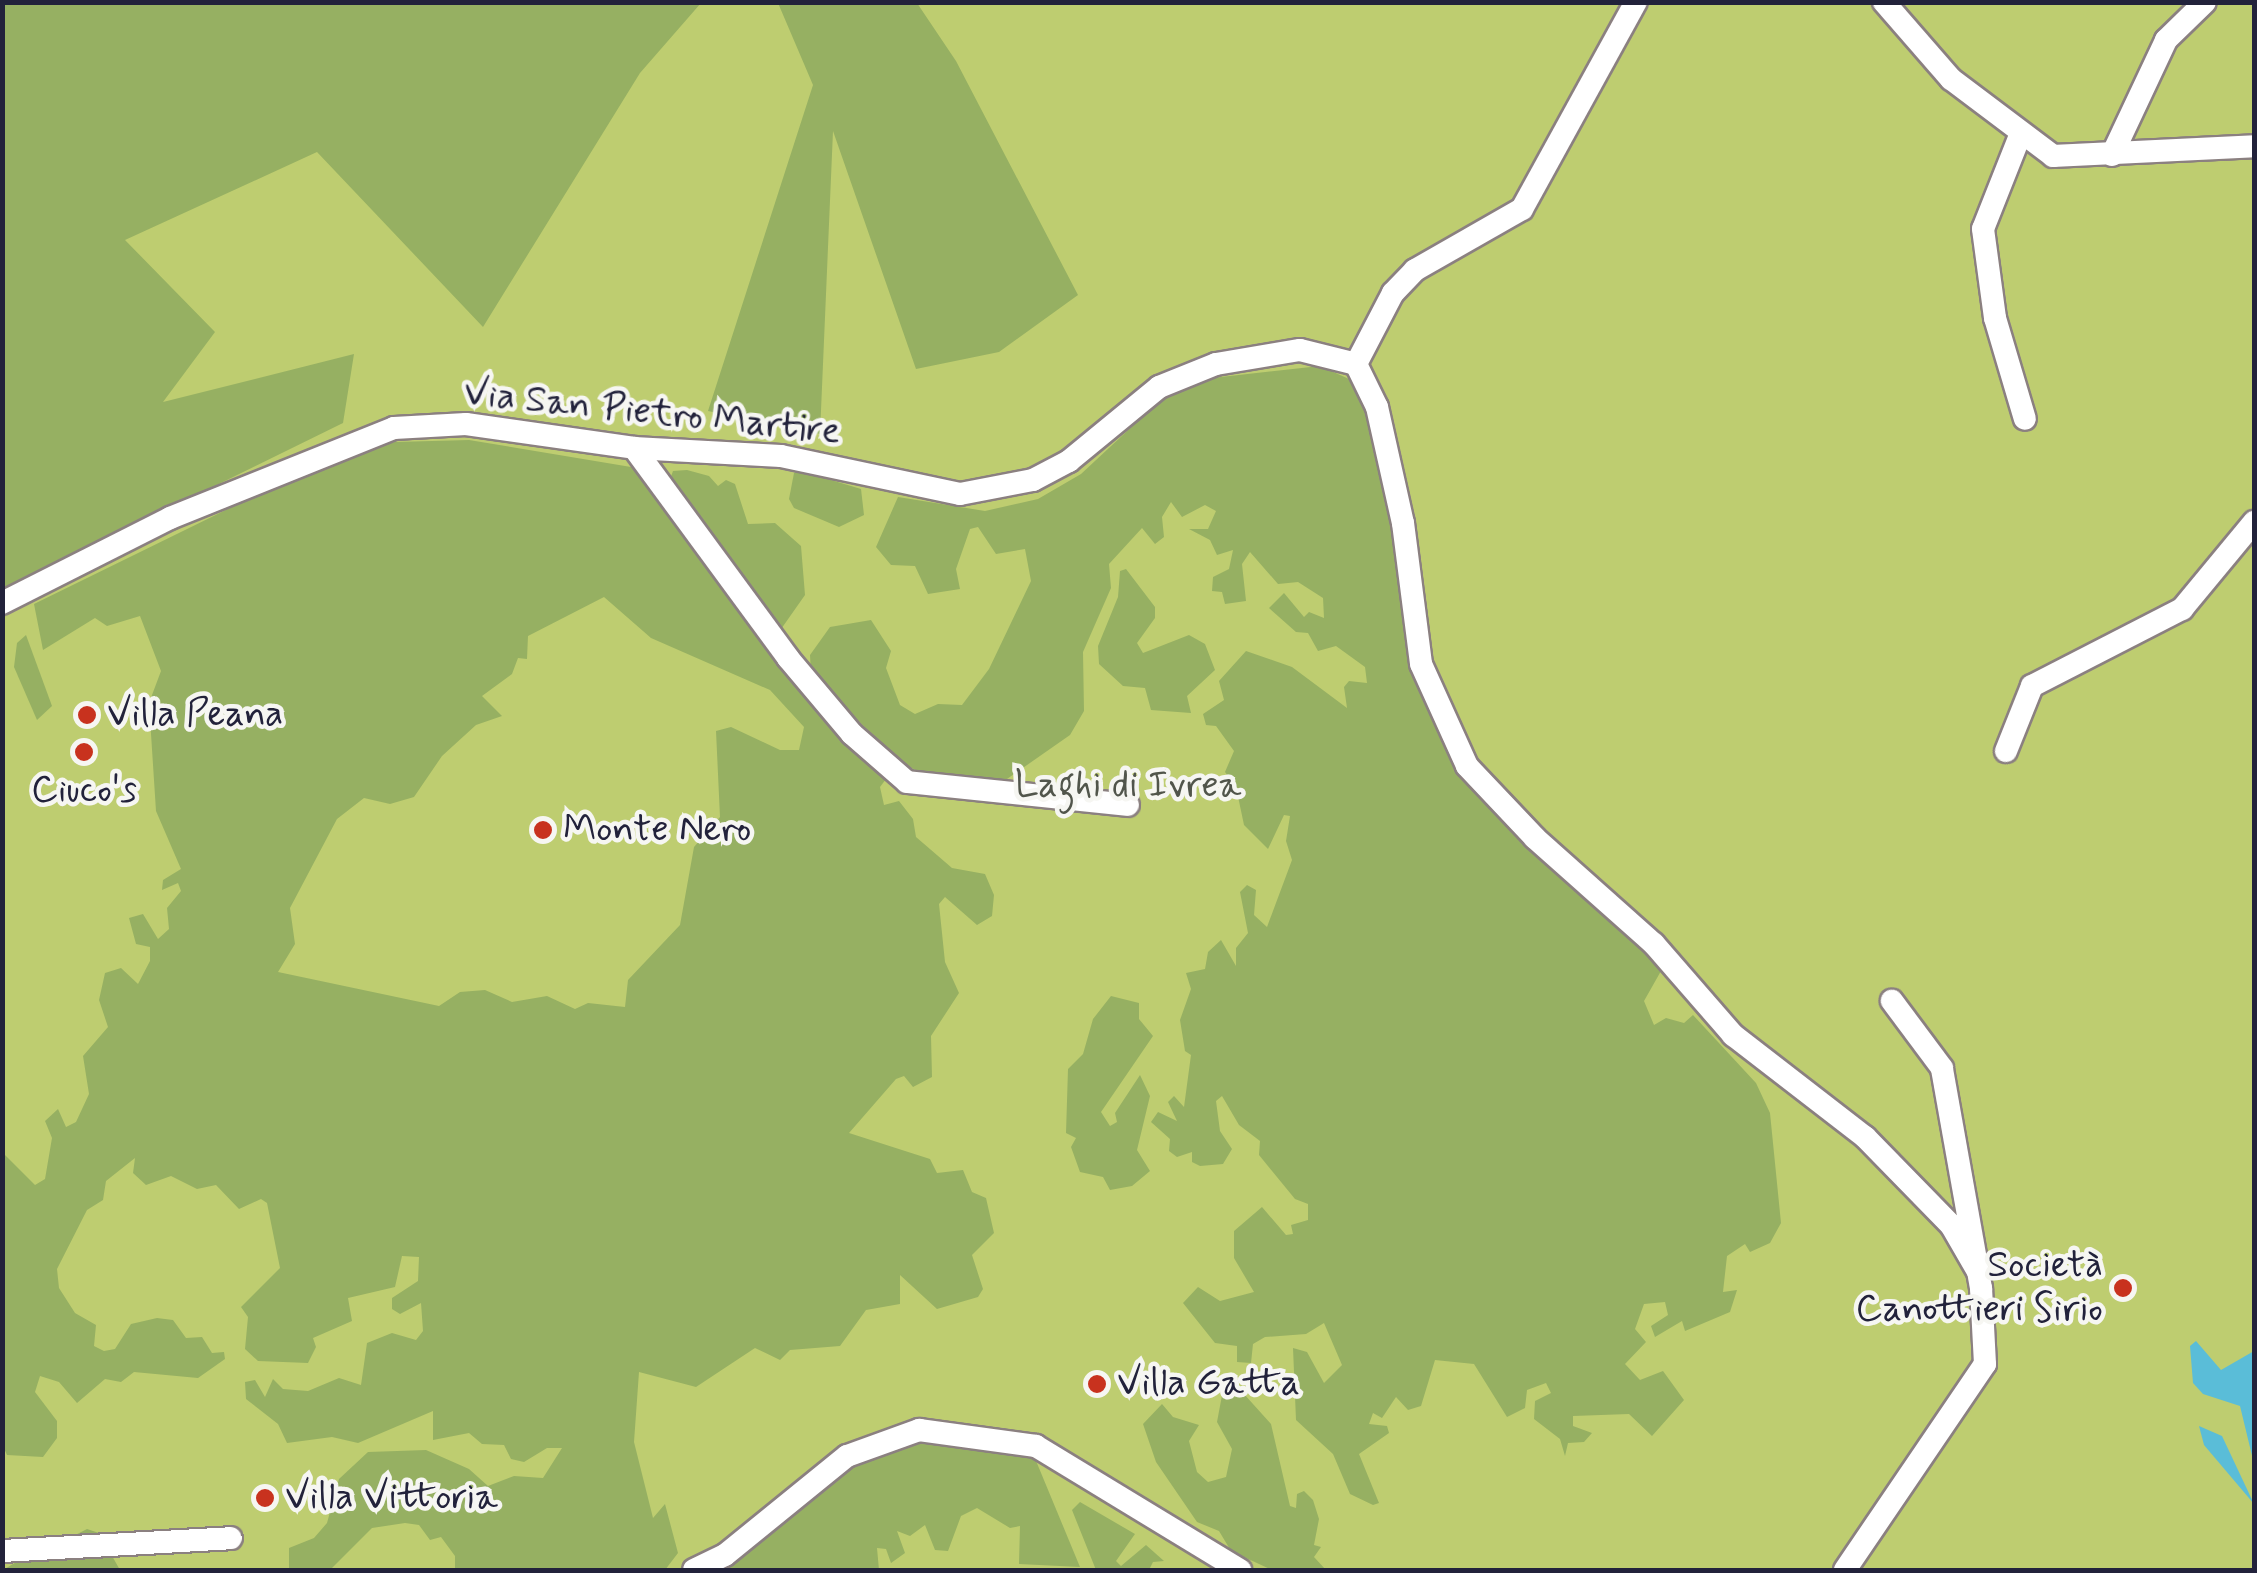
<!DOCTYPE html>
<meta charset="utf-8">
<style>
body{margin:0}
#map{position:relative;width:2257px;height:1573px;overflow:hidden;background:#f4dec4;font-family:Mynerve,sans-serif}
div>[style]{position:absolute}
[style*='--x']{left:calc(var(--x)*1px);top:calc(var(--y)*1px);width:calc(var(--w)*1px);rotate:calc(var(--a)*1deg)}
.green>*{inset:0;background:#becd70;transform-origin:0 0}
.forest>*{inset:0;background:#96b062}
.water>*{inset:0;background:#5abdd8}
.roads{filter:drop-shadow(2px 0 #8b8080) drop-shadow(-2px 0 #8b8080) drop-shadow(0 2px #8b8080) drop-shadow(0 -2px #8b8080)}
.minor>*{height:22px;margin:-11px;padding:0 11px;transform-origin:11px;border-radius:11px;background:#fff}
.dots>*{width:28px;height:28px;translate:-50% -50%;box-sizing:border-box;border:5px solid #f6f6f2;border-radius:50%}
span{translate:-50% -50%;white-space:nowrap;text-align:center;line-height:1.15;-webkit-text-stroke:9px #f6f6f2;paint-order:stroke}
.street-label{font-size:38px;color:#22223b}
.poi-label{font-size:38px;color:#22223b}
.left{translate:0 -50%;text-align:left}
.right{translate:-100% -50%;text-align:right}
.park-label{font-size:38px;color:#51554b}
.frame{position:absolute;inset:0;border:5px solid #22223b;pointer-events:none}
</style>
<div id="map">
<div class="green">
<i style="left:3px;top:3px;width:2251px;height:1567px"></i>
</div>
<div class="forest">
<i style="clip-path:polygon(3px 3px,701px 3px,640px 73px,483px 327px,317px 152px,125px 240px,215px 332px,163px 402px,354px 354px,343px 423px,3px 590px)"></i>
<i style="clip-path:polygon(778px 3px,917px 3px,956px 61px,1078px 295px,999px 352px,916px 369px,833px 131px,820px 434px,708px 411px,813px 85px)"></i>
<i style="clip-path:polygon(1320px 366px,1349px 379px,1365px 397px,1458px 771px,1631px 934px,1661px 971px,1644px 1001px,1654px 1025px,1666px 1018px,1684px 1023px,1693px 1015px,1756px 1083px,1770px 1113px,1781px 1223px,1770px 1243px,1750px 1252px,1745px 1244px,1727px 1256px,1723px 1292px,1737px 1290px,1730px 1312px,1685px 1331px,1682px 1321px,1655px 1337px,1651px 1326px,1668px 1315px,1665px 1302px,1644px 1304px,1635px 1329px,1646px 1342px,1625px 1364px,1640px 1380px,1663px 1371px,1684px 1400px,1652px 1436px,1629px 1414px,1573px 1416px,1573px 1426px,1592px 1433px,1584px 1442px,1568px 1443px,1565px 1456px,1560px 1439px,1534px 1419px,1535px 1401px,1551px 1393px,1546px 1383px,1527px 1390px,1525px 1408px,1507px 1417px,1474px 1364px,1435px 1360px,1421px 1406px,1408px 1410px,1396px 1397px,1382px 1418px,1373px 1413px,1369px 1424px,1387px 1426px,1389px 1433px,1359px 1454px,1379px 1503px,1373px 1505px,1350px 1494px,1333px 1454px,1296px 1420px,1293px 1348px,1307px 1352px,1324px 1383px,1342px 1365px,1324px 1323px,1306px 1334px,1265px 1337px,1253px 1344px,1251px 1363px,1237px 1362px,1237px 1346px,1215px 1343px,1183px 1303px,1198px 1287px,1220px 1301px,1254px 1292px,1234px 1258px,1234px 1231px,1262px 1207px,1286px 1235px,1293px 1234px,1291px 1225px,1308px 1220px,1308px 1204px,1295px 1199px,1259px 1155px,1260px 1141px,1239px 1125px,1222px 1096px,1216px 1101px,1220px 1131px,1232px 1149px,1223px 1164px,1200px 1166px,1192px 1162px,1192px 1152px,1177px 1157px,1169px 1151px,1170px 1139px,1151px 1122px,1158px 1112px,1177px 1121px,1168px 1102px,1174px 1096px,1184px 1107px,1191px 1055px,1185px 1051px,1180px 1020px,1191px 989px,1186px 973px,1205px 969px,1208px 952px,1221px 940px,1236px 966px,1236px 948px,1248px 933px,1240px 892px,1247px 885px,1256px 890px,1254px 915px,1267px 927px,1292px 860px,1286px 841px,1290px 816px,1284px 815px,1268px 849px,1244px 825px,1236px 787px,1225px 772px,1234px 751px,1216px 726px,1206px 725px,1203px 714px,1224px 700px,1219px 681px,1246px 651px,1292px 667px,1347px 708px,1344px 687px,1349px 681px,1367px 683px,1365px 667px,1336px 646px,1318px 651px,1308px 633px,1296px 632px,1269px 608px,1284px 593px,1304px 617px,1309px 612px,1324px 618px,1323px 598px,1298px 582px,1278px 584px,1250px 552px,1242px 564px,1246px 601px,1225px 604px,1222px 592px,1212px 591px,1213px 577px,1229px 569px,1233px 550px,1217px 555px,1210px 540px,1189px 529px,1208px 529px,1216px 511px,1205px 505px,1182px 517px,1171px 502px,1162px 517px,1164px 537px,1155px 544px,1142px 528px,1109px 564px,1111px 588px,1083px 652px,1084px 711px,1070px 735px,997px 786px,939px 781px,901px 763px,811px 674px,810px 655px,830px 627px,871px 620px,891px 651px,886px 668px,900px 705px,915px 714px,938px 704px,962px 705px,989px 669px,1031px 581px,1025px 549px,996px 554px,978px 527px,970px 529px,956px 569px,960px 589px,928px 594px,915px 566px,891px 565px,876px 547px,898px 497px,985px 511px,1038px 499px,1081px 474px,1167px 394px,1212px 378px)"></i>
<i style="clip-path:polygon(evenodd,469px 440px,637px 468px,886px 779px,880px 787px,884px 805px,899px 801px,913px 819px,916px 837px,952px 868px,985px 874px,994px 895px,992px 916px,977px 925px,945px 897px,939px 904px,945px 962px,959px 993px,931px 1036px,932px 1077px,913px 1087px,904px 1076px,896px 1079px,849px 1133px,930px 1159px,937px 1173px,963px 1170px,972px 1192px,986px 1198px,994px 1233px,972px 1255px,983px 1289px,978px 1297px,937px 1309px,900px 1275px,900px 1304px,866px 1310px,840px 1346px,790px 1350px,780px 1360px,755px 1348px,696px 1387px,639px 1372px,634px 1442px,653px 1518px,665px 1504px,678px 1553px,665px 1570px,455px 1570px,455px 1556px,441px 1537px,430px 1540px,419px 1525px,405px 1523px,372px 1528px,330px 1570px,289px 1570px,289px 1548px,314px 1538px,327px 1523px,339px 1479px,368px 1452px,426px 1450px,469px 1469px,488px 1486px,514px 1476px,543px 1478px,562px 1448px,547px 1448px,524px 1462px,511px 1459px,504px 1445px,482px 1444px,469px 1433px,433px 1440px,433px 1411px,358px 1443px,332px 1437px,287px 1443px,278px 1424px,246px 1399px,245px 1382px,255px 1380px,265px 1397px,273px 1379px,283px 1389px,308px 1391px,339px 1378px,361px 1385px,367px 1343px,392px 1333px,416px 1340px,423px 1331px,421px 1303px,400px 1314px,392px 1309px,392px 1298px,418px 1281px,419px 1257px,402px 1256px,395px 1287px,348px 1298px,352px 1321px,313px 1338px,316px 1347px,308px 1363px,258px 1361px,245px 1349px,248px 1317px,241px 1307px,280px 1268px,267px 1203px,261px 1199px,239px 1209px,216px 1185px,197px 1189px,171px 1176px,146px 1185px,133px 1173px,135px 1158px,106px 1181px,103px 1200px,87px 1210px,57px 1269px,59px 1288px,75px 1313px,96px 1325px,94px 1346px,104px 1351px,115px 1349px,131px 1324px,157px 1318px,173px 1320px,186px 1338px,202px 1337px,212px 1353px,224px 1352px,225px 1359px,198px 1378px,134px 1372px,121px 1382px,105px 1379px,77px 1403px,59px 1382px,40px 1376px,35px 1392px,57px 1421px,57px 1438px,43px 1457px,7px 1455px,2px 1444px,2px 1152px,35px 1185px,45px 1179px,52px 1138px,45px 1121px,58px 1109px,66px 1127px,76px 1122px,89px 1094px,83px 1056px,108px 1027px,99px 1000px,105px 973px,121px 968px,138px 984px,150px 961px,150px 947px,136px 944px,129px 918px,143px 914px,158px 939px,169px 929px,167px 908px,181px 891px,178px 883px,162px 890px,163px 880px,181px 869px,156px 811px,149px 703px,161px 671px,140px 616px,107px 626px,95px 618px,43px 650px,34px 604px,332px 458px,395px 442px,469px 440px,604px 597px,651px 638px,770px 690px,804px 727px,799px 750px,780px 750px,731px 727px,716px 731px,720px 817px,694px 847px,680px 925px,628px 980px,625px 1007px,588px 1003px,575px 1009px,547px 996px,512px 1002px,485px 990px,460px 992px,439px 1006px,278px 972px,295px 944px,290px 908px,337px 819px,364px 798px,390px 804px,414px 797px,442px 756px,476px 725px,502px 716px,482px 696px,512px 674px,518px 658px,527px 659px,528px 636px,604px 597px)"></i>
<i style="clip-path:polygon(687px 470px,709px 476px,718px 486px,726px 480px,735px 484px,748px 524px,775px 523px,801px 546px,805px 595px,779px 632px,669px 482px,673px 471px)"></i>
<i style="clip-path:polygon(801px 471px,861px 489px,864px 515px,839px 527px,794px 508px,789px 499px,794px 473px)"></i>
<i style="clip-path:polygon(1126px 569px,1155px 607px,1155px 618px,1137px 643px,1143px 653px,1189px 635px,1205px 644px,1215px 670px,1187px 696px,1191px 713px,1151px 710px,1145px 688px,1123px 686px,1099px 664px,1098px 646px,1118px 597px,1120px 571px)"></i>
<i style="clip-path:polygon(26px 635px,52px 706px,37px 720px,14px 667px,17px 643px)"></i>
<i style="clip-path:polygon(1111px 996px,1139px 1003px,1139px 1019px,1153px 1036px,1101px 1112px,1110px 1126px,1117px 1122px,1115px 1113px,1140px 1075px,1150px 1096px,1137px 1150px,1150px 1171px,1132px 1186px,1110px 1190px,1103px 1177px,1080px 1172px,1071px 1147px,1076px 1138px,1066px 1133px,1068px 1069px,1083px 1054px,1093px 1019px)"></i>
<i style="clip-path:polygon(1226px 1374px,1271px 1424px,1290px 1506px,1296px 1508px,1297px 1494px,1304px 1491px,1313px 1500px,1319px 1519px,1314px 1545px,1321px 1547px,1314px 1557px,1326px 1570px,1272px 1570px,1231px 1551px,1219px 1531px,1197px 1522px,1156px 1462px,1143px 1424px,1162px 1404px,1173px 1417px,1199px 1425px,1189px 1441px,1197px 1472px,1208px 1482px,1226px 1477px,1232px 1449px,1217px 1422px)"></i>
<i style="clip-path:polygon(937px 1442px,1034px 1456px,1080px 1567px,1019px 1564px,1020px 1526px,1010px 1528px,977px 1508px,961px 1516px,948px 1551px,935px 1550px,925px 1525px,910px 1536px,897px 1531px,905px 1553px,891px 1563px,886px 1549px,877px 1548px,879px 1570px,713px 1570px,842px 1470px,893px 1447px)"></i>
<i style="clip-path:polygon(1080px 1502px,1135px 1534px,1116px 1561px,1121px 1566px,1146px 1545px,1164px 1561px,1153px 1562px,1149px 1570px,1096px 1570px,1072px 1510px)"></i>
<i style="clip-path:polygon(87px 1529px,99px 1533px,120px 1570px,3px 1570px,18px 1561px,46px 1561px,52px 1547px)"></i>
</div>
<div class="water">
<i style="clip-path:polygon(2196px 1341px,2221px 1370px,2254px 1351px,2254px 1464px,2240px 1406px,2203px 1394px,2193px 1383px,2190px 1346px)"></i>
<i style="clip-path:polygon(2199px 1426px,2222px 1436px,2254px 1504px,2204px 1445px)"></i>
</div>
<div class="roads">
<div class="minor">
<i style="--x:1884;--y:2;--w:102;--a:49"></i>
<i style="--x:1951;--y:79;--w:128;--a:37"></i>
<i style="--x:2053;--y:156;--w:201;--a:-2.8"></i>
<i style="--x:2021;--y:133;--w:103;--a:111.6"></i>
<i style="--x:1983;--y:229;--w:90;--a:82.3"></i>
<i style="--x:1995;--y:318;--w:105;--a:73.5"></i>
<i style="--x:2112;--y:155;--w:127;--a:-64.8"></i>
<i style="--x:2166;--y:40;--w:54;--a:-44.3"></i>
<i style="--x:1356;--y:364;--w:80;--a:-62.5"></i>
<i style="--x:1393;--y:293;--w:32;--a:-46"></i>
<i style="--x:1415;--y:270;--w:123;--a:-29.7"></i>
<i style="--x:1522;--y:209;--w:236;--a:-61.2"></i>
<i style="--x:634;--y:448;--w:260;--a:53.7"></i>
<i style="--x:788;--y:658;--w:99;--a:49.9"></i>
<i style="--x:852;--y:734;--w:73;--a:41.1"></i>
<i style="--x:907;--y:782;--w:222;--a:5.9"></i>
<i style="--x:2;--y:603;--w:188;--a:-26.8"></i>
<i style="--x:170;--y:518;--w:241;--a:-21.9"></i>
<i style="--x:394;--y:428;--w:72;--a:-3.2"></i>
<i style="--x:466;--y:424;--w:170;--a:8.1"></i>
<i style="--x:634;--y:448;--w:147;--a:3.1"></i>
<i style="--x:781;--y:456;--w:183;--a:12"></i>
<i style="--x:960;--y:494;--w:74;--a:-10.9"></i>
<i style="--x:1033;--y:480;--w:41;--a:-27.8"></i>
<i style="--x:1069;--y:461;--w:117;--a:-39.4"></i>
<i style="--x:1159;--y:387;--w:61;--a:-22"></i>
<i style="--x:1216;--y:364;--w:85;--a:-9.5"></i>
<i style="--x:1300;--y:350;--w:58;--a:14"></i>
<i style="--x:1356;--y:364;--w:48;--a:64"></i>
<i style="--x:1377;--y:407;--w:119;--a:77.4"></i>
<i style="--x:1403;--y:523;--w:142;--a:82.7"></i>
<i style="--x:1421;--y:664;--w:112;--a:65.7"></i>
<i style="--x:1467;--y:766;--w:99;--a:46.6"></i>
<i style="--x:1535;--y:838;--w:159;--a:41.7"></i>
<i style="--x:1654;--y:944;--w:121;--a:49"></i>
<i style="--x:1733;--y:1035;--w:167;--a:37.7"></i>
<i style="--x:1865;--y:1137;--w:123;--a:45.7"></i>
<i style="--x:1951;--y:1225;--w:52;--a:60"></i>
<i style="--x:2006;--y:751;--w:70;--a:-68.2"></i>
<i style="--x:2032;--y:686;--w:169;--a:-27.2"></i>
<i style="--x:2182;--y:609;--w:113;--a:-50.4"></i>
<i style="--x:2;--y:1551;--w:229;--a:-3.2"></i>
<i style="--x:694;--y:1570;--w:34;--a:-26"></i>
<i style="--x:725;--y:1555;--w:157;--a:-39.1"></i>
<i style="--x:847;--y:1456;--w:77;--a:-19.9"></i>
<i style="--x:919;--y:1430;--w:118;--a:7.8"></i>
<i style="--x:1036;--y:1446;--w:239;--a:31.3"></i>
<i style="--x:1845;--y:1570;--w:249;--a:-55.8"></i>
<i style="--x:1985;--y:1364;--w:76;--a:-93"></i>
<i style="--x:1981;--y:1288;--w:223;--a:-100.1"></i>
<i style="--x:1942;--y:1068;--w:84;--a:-126.7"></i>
</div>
</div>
<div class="dots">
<i style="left:87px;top:715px;background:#c8321e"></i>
<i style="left:84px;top:752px;background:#c8321e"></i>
<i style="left:543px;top:830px;background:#c8321e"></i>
<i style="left:2123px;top:1288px;background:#c8321e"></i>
<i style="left:1097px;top:1384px;background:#c8321e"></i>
<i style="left:265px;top:1498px;background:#c8321e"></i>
</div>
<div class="street-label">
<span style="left:652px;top:413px;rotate:6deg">Via San Pietro Martire</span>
</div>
<div class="poi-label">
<span class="left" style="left:107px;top:715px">Villa Peana</span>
<span style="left:84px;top:791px">Ciuco's</span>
<span class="left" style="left:563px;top:830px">Monte Nero</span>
<span class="right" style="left:2103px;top:1288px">Società<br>Canottieri Sirio</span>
<span class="left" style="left:1117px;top:1384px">Villa Gatta</span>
<span class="left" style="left:285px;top:1498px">Villa Vittoria</span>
</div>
<div class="park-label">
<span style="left:1128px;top:786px">Laghi di Ivrea</span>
</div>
<div class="frame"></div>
</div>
